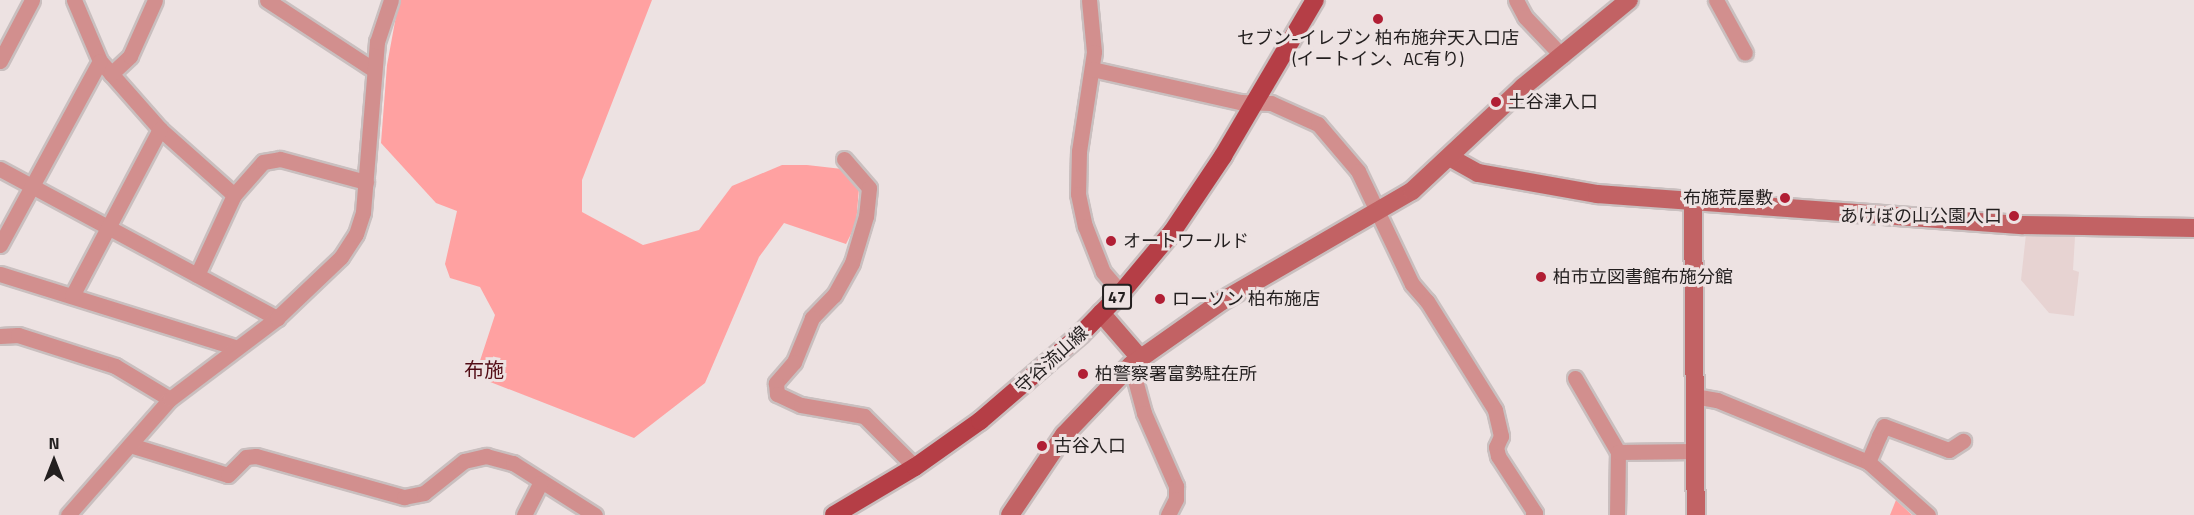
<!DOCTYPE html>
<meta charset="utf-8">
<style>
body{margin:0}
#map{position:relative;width:2194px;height:515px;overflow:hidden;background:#ede2e2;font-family:"Titillium Web","Noto Sans JP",sans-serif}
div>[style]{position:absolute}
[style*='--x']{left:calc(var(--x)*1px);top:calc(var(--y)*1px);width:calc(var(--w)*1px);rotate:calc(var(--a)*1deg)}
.built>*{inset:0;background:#e7d3d2}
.green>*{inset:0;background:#ffa1a1}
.roads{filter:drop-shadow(2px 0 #c9bfbf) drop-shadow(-2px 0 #c9bfbf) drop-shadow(0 2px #c9bfbf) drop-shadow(0 -2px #c9bfbf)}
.street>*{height:15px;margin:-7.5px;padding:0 7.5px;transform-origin:7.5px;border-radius:7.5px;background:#d28f8e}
.secondary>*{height:18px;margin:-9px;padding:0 9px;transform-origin:9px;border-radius:9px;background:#c26264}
.primary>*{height:18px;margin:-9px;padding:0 9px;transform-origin:9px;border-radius:9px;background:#b53e46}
.dots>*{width:16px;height:16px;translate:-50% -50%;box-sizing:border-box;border:3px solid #ede2e2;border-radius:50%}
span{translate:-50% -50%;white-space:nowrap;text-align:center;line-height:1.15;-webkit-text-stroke:6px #ede2e2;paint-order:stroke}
.shield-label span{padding:2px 4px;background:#ede2e2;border:2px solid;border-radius:4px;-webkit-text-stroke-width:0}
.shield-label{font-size:16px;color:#231f1f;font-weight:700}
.poi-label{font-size:18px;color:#231f1f}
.left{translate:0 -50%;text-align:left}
.right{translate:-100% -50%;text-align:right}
.street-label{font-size:18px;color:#231f1f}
.neighbourhood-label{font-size:20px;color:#520c15}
.north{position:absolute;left:24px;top:431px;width:60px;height:60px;-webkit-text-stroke:4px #ede2e2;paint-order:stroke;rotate:0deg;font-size:16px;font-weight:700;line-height:24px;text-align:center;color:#231f1f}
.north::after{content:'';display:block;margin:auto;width:21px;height:27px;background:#231f1f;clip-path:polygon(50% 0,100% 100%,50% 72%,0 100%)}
</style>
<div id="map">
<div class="built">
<i style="clip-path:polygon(2026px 234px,2075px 237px,2073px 270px,2079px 272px,2074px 316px,2049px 313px,2021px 280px)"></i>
</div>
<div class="green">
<i style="clip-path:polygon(399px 0,652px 0,582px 180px,582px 212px,643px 245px,699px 230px,732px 186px,782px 165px,807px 165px,842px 169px,859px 188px,856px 224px,846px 244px,784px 223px,759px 257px,705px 383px,634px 438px,475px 376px,495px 315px,480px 287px,450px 278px,445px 264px,457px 211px,436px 203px,381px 143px,387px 65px)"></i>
<i style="clip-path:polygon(1896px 500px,1912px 515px,1890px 515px)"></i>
</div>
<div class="roads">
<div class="street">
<i style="--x:74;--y:0;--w:66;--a:66.9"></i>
<i style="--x:100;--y:61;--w:91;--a:48.6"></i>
<i style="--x:160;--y:129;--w:99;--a:41.7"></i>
<i style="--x:267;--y:0;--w:128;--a:33.2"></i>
<i style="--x:1089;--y:0;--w:52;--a:84.5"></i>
<i style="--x:1094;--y:52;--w:100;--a:98.6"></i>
<i style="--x:1079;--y:151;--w:43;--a:91.3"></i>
<i style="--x:1078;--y:194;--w:33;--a:78"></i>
<i style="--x:1085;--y:226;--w:49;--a:68.6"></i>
<i style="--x:1103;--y:272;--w:28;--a:49"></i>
<i style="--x:1516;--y:0;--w:19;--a:62"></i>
<i style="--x:1525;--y:17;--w:54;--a:46.5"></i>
<i style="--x:1716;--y:0;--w:60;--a:61.3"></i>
<i style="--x:0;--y:61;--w:69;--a:-62.3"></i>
<i style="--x:1092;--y:69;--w:152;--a:12.6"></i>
<i style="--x:1240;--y:102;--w:31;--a:2"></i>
<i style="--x:1271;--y:103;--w:51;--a:24.1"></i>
<i style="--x:1318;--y:124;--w:62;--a:49.6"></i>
<i style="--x:1358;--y:171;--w:125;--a:64.5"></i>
<i style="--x:1412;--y:284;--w:23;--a:49"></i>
<i style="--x:1427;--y:301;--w:128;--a:58"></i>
<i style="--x:1495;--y:410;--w:27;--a:77"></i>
<i style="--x:1501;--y:436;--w:12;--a:114"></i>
<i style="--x:1496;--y:447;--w:9;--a:77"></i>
<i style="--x:1498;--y:456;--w:68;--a:57"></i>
<i style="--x:1535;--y:513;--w:3;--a:135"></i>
<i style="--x:111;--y:74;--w:26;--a:-43"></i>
<i style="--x:130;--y:56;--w:61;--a:-65.9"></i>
<i style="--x:844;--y:159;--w:38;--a:49"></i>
<i style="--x:869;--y:188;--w:28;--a:96"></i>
<i style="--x:866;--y:216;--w:49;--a:106.6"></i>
<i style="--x:852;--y:263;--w:37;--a:119"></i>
<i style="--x:834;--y:295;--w:32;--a:134"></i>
<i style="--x:812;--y:318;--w:48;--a:112.2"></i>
<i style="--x:794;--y:362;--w:28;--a:131"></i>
<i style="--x:776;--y:383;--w:11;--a:85"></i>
<i style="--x:777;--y:394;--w:26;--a:25"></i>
<i style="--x:801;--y:405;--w:64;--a:9.9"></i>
<i style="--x:864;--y:416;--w:72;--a:45"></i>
<i style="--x:0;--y:169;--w:315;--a:28.3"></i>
<i style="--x:0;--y:245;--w:209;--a:-61.5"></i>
<i style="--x:0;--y:274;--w:248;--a:17.3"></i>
<i style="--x:197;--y:275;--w:88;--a:-65.2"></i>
<i style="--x:234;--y:195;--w:44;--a:-48.7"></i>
<i style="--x:263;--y:162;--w:17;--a:-10"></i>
<i style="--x:280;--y:159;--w:89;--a:15"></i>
<i style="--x:72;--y:296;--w:189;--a:-62.2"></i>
<i style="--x:0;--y:336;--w:18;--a:-3"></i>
<i style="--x:18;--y:335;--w:102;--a:17.7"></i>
<i style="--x:115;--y:366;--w:64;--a:31"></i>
<i style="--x:1131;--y:365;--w:50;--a:74.8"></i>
<i style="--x:1144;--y:413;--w:80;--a:66.3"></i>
<i style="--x:1176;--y:486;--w:13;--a:90"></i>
<i style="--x:1176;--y:499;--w:18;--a:117"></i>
<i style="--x:1575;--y:378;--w:86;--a:59.8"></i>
<i style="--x:1694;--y:396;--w:23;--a:10"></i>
<i style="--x:1717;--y:400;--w:163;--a:22.3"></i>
<i style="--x:130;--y:445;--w:102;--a:17"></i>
<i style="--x:228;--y:475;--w:25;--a:-45"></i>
<i style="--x:246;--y:457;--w:10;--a:-6"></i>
<i style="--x:256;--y:456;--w:154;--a:15.5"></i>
<i style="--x:404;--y:497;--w:20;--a:-11"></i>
<i style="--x:424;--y:493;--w:51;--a:-38.7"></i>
<i style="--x:464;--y:461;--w:23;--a:-13"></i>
<i style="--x:486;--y:456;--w:28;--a:15"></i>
<i style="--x:513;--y:463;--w:97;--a:32.4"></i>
<i style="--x:68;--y:515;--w:154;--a:-48.7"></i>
<i style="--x:170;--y:399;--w:134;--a:-37.1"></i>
<i style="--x:277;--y:318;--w:88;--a:-43.6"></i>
<i style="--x:341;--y:257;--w:27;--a:-57"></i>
<i style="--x:356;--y:234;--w:23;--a:-72"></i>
<i style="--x:363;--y:212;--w:171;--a:-85.3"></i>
<i style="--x:377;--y:42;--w:44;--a:-71.6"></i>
<i style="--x:524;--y:515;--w:36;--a:-63"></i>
<i style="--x:1617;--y:515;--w:63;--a:-89.1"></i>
<i style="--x:1618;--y:452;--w:77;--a:-0.7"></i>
<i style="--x:1928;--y:515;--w:80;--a:-138.5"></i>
<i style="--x:1868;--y:462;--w:28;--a:-67"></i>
<i style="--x:1879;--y:436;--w:11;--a:-63"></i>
<i style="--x:1884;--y:426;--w:69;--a:20.3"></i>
<i style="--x:1949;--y:450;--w:17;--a:-33"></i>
</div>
<div class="secondary">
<i style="--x:1451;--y:158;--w:31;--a:29"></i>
<i style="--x:1478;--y:173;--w:121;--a:10"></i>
<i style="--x:1597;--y:194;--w:427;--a:4.2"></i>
<i style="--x:2023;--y:225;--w:171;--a:1"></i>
<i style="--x:1693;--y:202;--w:313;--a:89.5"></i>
<i style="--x:1101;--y:313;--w:60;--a:49.1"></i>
<i style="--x:1010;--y:515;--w:97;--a:-56"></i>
<i style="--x:1064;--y:435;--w:97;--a:-46.3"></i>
<i style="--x:1131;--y:365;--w:111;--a:-35.1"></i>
<i style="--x:1222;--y:301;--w:220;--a:-30.1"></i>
<i style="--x:1412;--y:191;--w:152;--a:-43.1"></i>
<i style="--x:1523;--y:87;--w:137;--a:-39.4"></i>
</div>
<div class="primary">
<i style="--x:834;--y:515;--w:94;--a:-30.7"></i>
<i style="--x:915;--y:467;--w:80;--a:-35.3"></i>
<i style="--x:980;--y:421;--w:133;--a:-40.7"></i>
<i style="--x:1081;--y:334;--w:57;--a:-45.7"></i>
<i style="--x:1121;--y:293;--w:80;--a:-50.1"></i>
<i style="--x:1172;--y:232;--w:92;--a:-56.1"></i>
<i style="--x:1223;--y:156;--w:181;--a:-59.5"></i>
</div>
</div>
<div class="dots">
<i style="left:1378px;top:19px;background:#b11e34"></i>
<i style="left:1496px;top:102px;background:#b11e34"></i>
<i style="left:1785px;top:198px;background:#b11e34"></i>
<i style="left:2014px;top:216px;background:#b11e34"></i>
<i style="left:1111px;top:241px;background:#b11e34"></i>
<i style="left:1541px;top:277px;background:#b11e34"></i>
<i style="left:1160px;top:299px;background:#b11e34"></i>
<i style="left:1083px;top:374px;background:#b11e34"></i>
<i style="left:1042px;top:446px;background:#b11e34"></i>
</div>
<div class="shield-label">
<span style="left:1117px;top:297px">47</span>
</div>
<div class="poi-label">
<span style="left:1378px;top:49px">セブン-イレブン 柏布施弁天入口店<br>(イートイン、AC有り)</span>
<span class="left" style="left:1508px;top:102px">土谷津入口</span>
<span class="right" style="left:1773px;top:198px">布施荒屋敷</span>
<span class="right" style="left:2002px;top:216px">あけぼの山公園入口</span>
<span class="left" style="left:1123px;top:241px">オートワールド</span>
<span class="left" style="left:1553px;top:277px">柏市立図書館布施分館</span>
<span class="left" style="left:1172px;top:299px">ローソン 柏布施店</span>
<span class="left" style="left:1095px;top:374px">柏警察署富勢駐在所</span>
<span class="left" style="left:1054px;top:446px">古谷入口</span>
</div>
<div class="street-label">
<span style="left:1052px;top:360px;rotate:-42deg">守谷流山線</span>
</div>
<div class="neighbourhood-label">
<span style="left:484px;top:369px">布施</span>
</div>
<div class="north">N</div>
</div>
